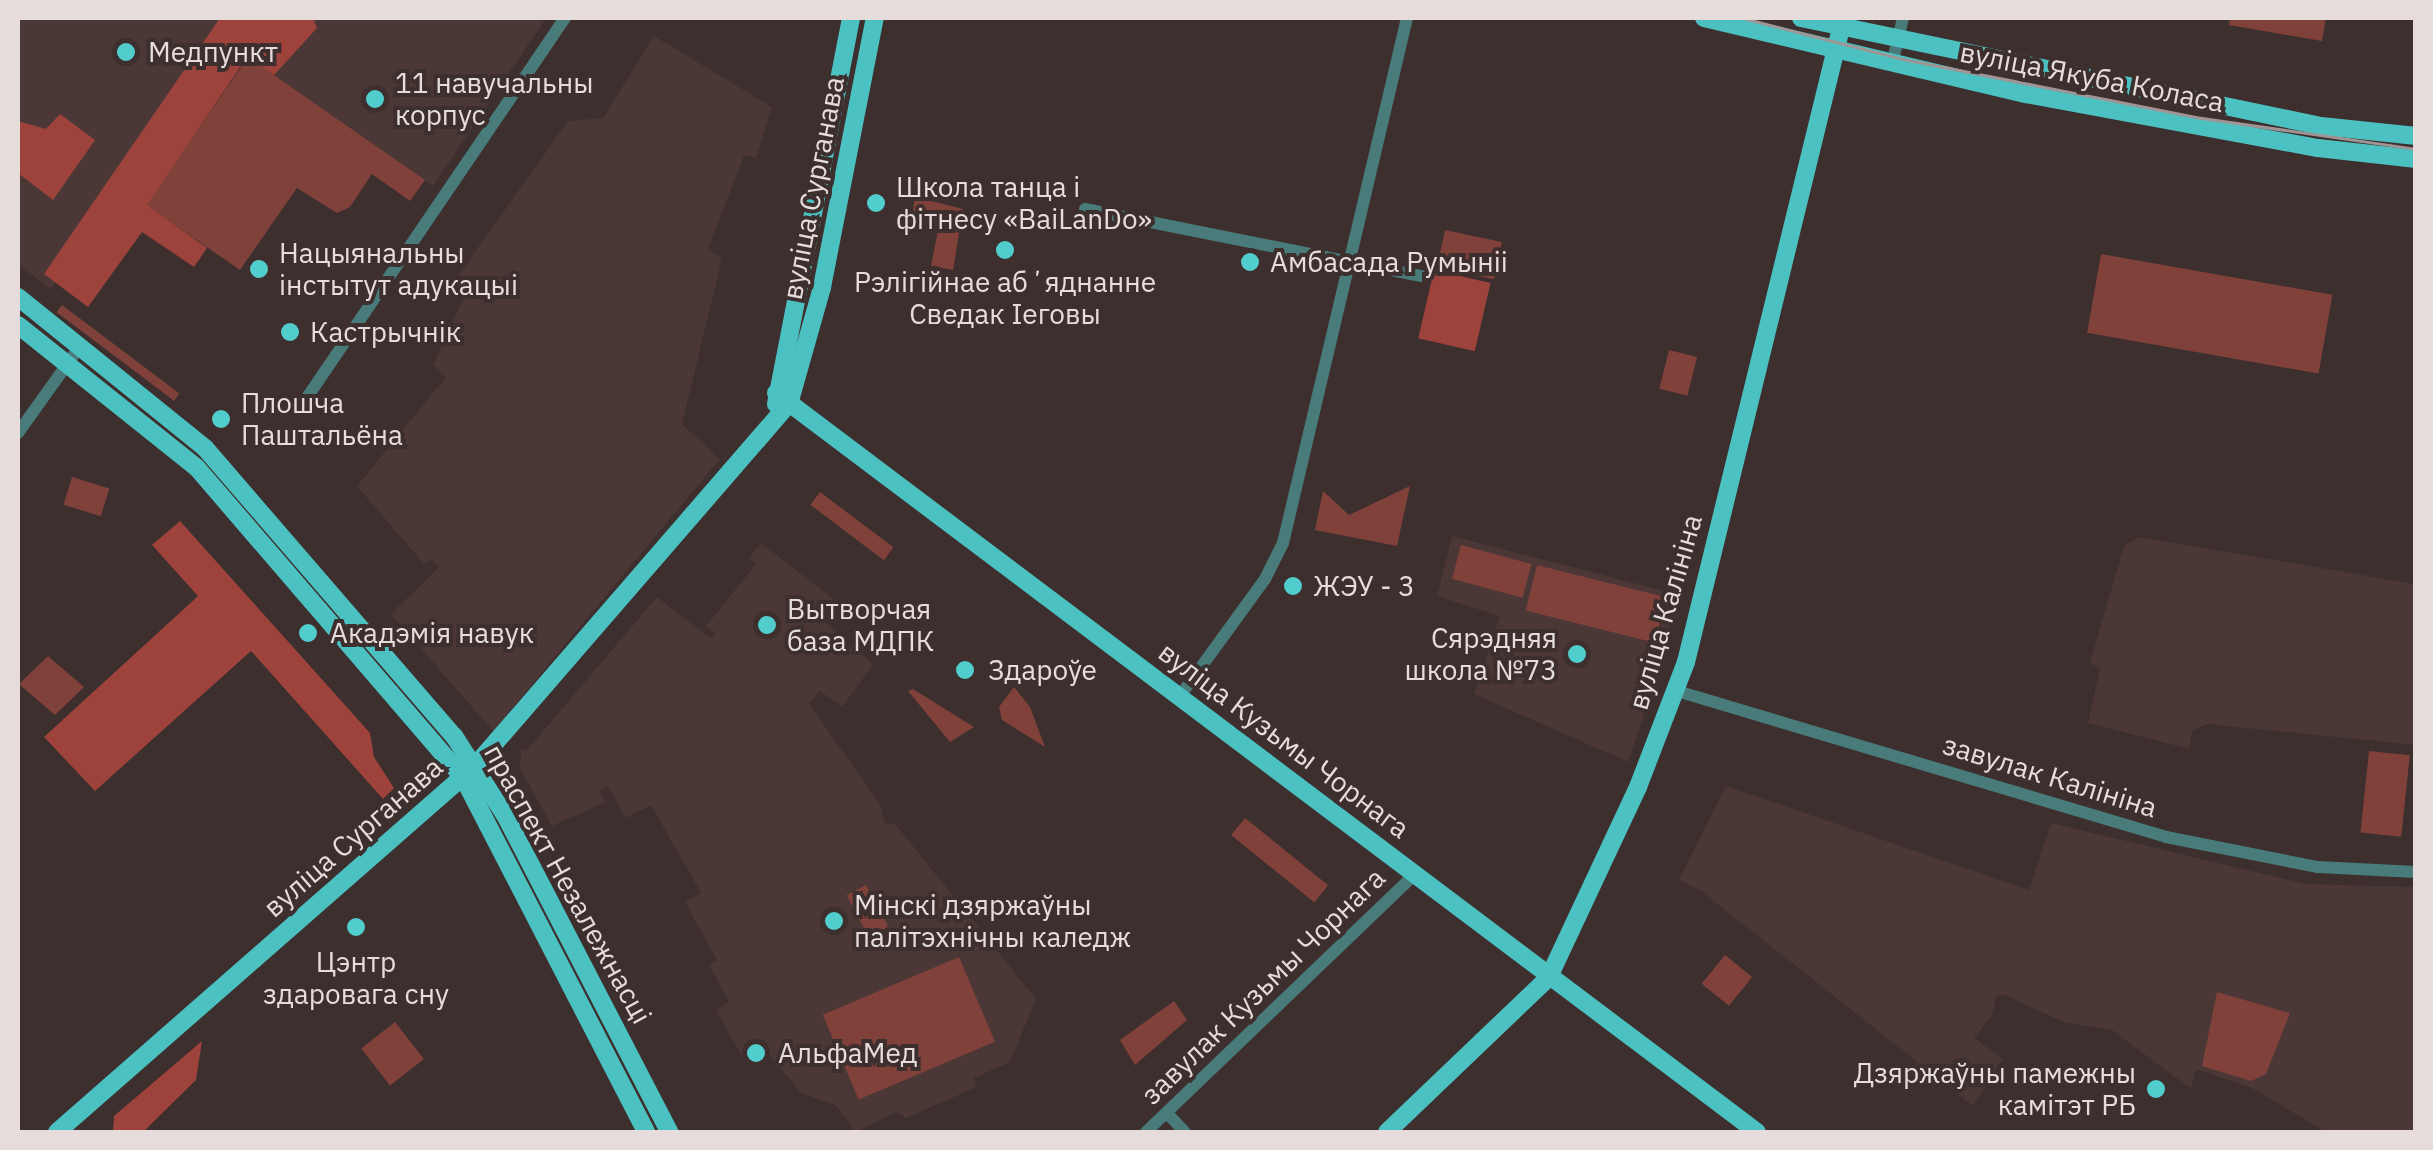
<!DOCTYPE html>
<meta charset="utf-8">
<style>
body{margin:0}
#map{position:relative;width:2433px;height:1150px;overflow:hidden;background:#3c2f2e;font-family:"IBM Plex Sans",sans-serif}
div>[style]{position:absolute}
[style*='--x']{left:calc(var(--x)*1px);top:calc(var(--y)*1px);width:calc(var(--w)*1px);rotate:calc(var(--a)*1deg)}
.built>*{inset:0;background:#4b3735}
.green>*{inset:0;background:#81413b;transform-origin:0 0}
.forest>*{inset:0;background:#9d433c;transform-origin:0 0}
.minor>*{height:12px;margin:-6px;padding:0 6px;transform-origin:6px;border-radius:6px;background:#487b7a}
.major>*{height:18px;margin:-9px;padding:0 9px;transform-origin:9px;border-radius:9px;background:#4cc1c1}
.tram>*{height:2.5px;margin:-1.25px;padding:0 1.25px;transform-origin:1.25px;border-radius:1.25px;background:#9f9594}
.dots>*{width:28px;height:28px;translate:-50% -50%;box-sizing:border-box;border:5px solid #3c2f2e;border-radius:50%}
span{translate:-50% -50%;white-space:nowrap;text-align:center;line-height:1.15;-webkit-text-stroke:8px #3c2f2e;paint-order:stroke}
.poi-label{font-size:28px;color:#e5dcdb}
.left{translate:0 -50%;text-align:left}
.right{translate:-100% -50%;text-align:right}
.street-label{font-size:28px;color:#e5dcdb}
.frame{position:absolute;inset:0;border:20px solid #e5dcdb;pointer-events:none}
</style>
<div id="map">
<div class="built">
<i style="clip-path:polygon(18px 18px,546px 18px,433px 186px,223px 40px,51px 289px,18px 264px)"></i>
<i style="clip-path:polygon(654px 36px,772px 107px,756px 158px,744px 156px,708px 249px,722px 259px,682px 424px,720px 459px,493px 731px,391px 614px,439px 567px,432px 559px,424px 564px,357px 486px,446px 377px,433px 365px,465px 295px,450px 287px,568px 121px,603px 118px)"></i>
<i style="clip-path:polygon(1452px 536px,1684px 596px,1628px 762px,1474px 694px,1500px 616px,1437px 596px)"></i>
<i style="clip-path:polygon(2139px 537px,2415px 584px,2415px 745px,2206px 724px,2192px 731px,2189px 749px,2088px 723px,2100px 668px,2090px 663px,2124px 546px)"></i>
<i style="clip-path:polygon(761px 543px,842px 606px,827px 624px,873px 665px,842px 707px,820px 691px,809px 704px,880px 804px,885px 823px,896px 825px,1036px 999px,1010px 1062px,974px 1078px,977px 1087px,906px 1118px,895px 1112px,856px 1132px,835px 1105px,801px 1093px,768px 1053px,746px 1064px,716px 1010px,729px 1002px,709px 965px,717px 960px,685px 902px,701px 893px,651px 805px,626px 818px,608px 786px,600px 791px,606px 802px,552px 826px,520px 768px,521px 749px,527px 750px,657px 597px,710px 638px,716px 635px,706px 626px,756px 564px,749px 558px)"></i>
<i style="clip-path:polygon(1726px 786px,2029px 890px,2051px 823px,2306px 884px,2415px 887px,2415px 1132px,2326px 1132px,2252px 1088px,2196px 1069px,2191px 1089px,2112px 1030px,2063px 1022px,2005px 995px,1996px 996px,1992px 1016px,1974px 1038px,2003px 1059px,1973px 1106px,1701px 891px,1679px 880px)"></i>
</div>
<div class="green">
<i style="clip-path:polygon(2230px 18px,2326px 18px,2322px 41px,2229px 25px)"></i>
<i style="clip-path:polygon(248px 57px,425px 180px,410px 201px,372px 174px,350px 207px,337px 213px,297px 188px,240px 270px,146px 205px)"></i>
<i style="clip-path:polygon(915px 197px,963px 209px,953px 270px,931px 266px,939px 225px,912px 218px)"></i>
<i style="left:1445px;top:230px;width:58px;height:38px;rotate:12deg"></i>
<i style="left:2101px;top:254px;width:235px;height:80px;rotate:10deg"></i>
<i style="left:62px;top:305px;width:147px;height:9px;rotate:37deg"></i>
<i style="left:1669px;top:350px;width:29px;height:40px;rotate:14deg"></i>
<i style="left:72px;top:477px;width:39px;height:29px;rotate:17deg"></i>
<i style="clip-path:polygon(1410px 486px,1397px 546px,1315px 530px,1323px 491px,1349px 515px)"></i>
<i style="left:820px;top:492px;width:92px;height:16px;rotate:37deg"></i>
<i style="left:1461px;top:545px;width:73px;height:35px;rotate:15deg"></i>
<i style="left:1537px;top:565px;width:133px;height:47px;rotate:14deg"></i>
<i style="clip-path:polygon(48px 656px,84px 687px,55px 715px,19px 684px)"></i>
<i style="clip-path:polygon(1014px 687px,1030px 707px,1045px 747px,1002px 720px,999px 707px)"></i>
<i style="clip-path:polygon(913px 689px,974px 727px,950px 742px,908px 691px)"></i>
<i style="left:2369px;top:751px;width:41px;height:82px;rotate:6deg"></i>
<i style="left:1245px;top:818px;width:107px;height:22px;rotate:39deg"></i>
<i style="left:866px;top:885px;width:47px;height:22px;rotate:62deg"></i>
<i style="left:1725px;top:955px;width:35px;height:37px;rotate:39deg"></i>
<i style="left:959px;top:957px;width:92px;height:148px;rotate:67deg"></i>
<i style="clip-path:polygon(2217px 992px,2290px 1013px,2266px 1074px,2251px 1081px,2202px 1066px)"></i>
<i style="clip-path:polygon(1174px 1001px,1187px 1020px,1135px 1065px,1120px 1040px)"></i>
<i style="left:395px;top:1022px;width:47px;height:43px;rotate:52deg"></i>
</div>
<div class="forest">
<i style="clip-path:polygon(220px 18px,313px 18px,317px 28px,274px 75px,247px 57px,147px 205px,207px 248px,194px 267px,142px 232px,88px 307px,44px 274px)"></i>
<i style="clip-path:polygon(60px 114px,95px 140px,53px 200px,18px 173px,18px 121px,46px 129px)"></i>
<i style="left:1434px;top:270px;width:58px;height:70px;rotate:13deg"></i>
<i style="clip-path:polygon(180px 521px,370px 733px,374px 757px,394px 788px,383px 799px,251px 651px,95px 791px,44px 737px,198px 596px,152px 545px)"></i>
<i style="clip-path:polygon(202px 1041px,196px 1080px,143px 1132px,113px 1132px,114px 1116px)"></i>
</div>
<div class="minor">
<i style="--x:1892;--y:64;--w:47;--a:-76.6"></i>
<i style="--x:1085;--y:209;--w:343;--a:11.3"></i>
<i style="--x:304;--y:402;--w:464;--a:-55.8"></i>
<i style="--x:18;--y:433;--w:107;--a:-54.5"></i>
<i style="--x:1677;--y:691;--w:510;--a:16.62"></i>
<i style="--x:2166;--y:837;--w:155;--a:11.2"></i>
<i style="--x:2318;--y:867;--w:98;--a:2.9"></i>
<i style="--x:1180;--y:696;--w:145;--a:-54"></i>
<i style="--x:1265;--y:579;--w:40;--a:-63.4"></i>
<i style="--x:1283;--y:543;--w:539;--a:-76.71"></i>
<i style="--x:1167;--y:1113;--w:26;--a:47"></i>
<i style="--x:1146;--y:1132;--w:373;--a:-43.8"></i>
</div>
<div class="major">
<i style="--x:1704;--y:18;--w:331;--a:13.3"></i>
<i style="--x:2026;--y:94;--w:297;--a:10.5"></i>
<i style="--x:2318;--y:148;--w:99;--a:6.4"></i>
<i style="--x:1801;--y:18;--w:531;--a:11.73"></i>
<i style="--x:2321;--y:126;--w:96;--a:6"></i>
<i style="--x:18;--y:297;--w:240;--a:38.9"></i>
<i style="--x:205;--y:448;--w:381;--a:49.2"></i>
<i style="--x:454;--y:736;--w:94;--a:57.2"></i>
<i style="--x:505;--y:815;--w:357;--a:62.6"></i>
<i style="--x:18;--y:325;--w:229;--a:38.6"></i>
<i style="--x:197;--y:468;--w:408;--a:49.3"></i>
<i style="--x:463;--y:777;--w:399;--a:62.7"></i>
<i style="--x:776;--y:393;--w:1228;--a:36.99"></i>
<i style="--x:776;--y:404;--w:393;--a:-79"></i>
<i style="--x:57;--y:1132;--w:556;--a:-41.21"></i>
<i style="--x:475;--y:766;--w:479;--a:-49.1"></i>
<i style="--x:789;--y:404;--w:122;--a:-74.2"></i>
<i style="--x:822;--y:287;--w:274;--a:-78.9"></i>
<i style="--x:1387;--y:1132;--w:224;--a:-43.7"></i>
<i style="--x:1549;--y:977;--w:210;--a:-64.9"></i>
<i style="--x:1638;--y:787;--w:134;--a:-69"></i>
<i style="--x:1686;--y:662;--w:653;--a:-76.26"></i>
</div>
<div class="tram">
<i style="--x:1743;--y:18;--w:165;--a:14.4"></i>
<i style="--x:1903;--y:59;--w:298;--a:11.2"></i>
<i style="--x:2195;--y:117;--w:223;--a:8.2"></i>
</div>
<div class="dots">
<i style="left:126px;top:52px;background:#52cdcd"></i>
<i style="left:375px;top:99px;background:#52cdcd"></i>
<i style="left:876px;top:203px;background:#52cdcd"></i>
<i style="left:1005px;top:250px;background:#52cdcd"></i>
<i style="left:1250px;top:262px;background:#52cdcd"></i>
<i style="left:259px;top:269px;background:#52cdcd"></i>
<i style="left:290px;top:332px;background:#52cdcd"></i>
<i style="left:221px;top:419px;background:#52cdcd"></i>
<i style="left:1293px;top:586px;background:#52cdcd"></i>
<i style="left:767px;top:625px;background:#52cdcd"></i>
<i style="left:308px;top:633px;background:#52cdcd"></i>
<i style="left:1577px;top:654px;background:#52cdcd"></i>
<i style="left:965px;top:670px;background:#52cdcd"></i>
<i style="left:834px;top:921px;background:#52cdcd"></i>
<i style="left:356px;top:927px;background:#52cdcd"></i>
<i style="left:756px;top:1053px;background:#52cdcd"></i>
<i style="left:2156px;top:1089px;background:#52cdcd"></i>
</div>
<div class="poi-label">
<span class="left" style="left:148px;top:52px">Медпункт</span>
<span class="left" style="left:395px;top:99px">11 навучальны<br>корпус</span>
<span class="left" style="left:896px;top:203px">Школа танца і<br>фітнесу «BaiLanDo»</span>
<span class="left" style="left:279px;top:269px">Нацыянальны<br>інстытут адукацыі</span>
<span class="left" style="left:1270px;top:262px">Амбасада Румыніі</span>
<span style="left:1005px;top:298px">Рэлігійнае абʼяднанне<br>Сведак Іеговы</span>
<span class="left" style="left:310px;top:332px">Кастрычнік</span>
<span class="left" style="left:241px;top:419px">Плошча<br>Паштальёна</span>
<span class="left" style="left:1313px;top:586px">ЖЭУ - 3</span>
<span class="left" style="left:787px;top:625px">Вытворчая<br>база МДПК</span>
<span class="left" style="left:330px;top:633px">Акадэмія навук</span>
<span class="right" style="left:1557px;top:654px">Сярэдняя<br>школа №73</span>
<span class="left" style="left:988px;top:670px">Здароўе</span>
<span class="left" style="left:854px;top:921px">Мінскі дзяржаўны<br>палітэхнічны каледж</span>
<span style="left:356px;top:978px">Цэнтр<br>здаровага сну</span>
<span class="left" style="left:778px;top:1053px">АльфаМед</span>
<span class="right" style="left:2136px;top:1089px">Дзяржаўны памежны<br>камітэт РБ</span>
</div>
<div class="street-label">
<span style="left:2092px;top:77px;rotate:11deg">вуліца Якуба Коласа</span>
<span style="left:813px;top:188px;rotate:-79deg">вуліца Сурганава</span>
<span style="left:1665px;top:612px;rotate:-74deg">вуліца Калініна</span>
<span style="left:1284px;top:740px;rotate:37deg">вуліца Кузьмы Чорнага</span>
<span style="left:2050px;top:776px;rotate:17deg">завулак Калініна</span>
<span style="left:353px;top:837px;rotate:-41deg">вуліца Сурганава</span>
<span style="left:568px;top:884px;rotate:61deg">праспект Незалежнасці</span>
<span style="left:1263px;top:986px;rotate:-44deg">завулак Кузьмы Чорнага</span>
</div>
<div class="frame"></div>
</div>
